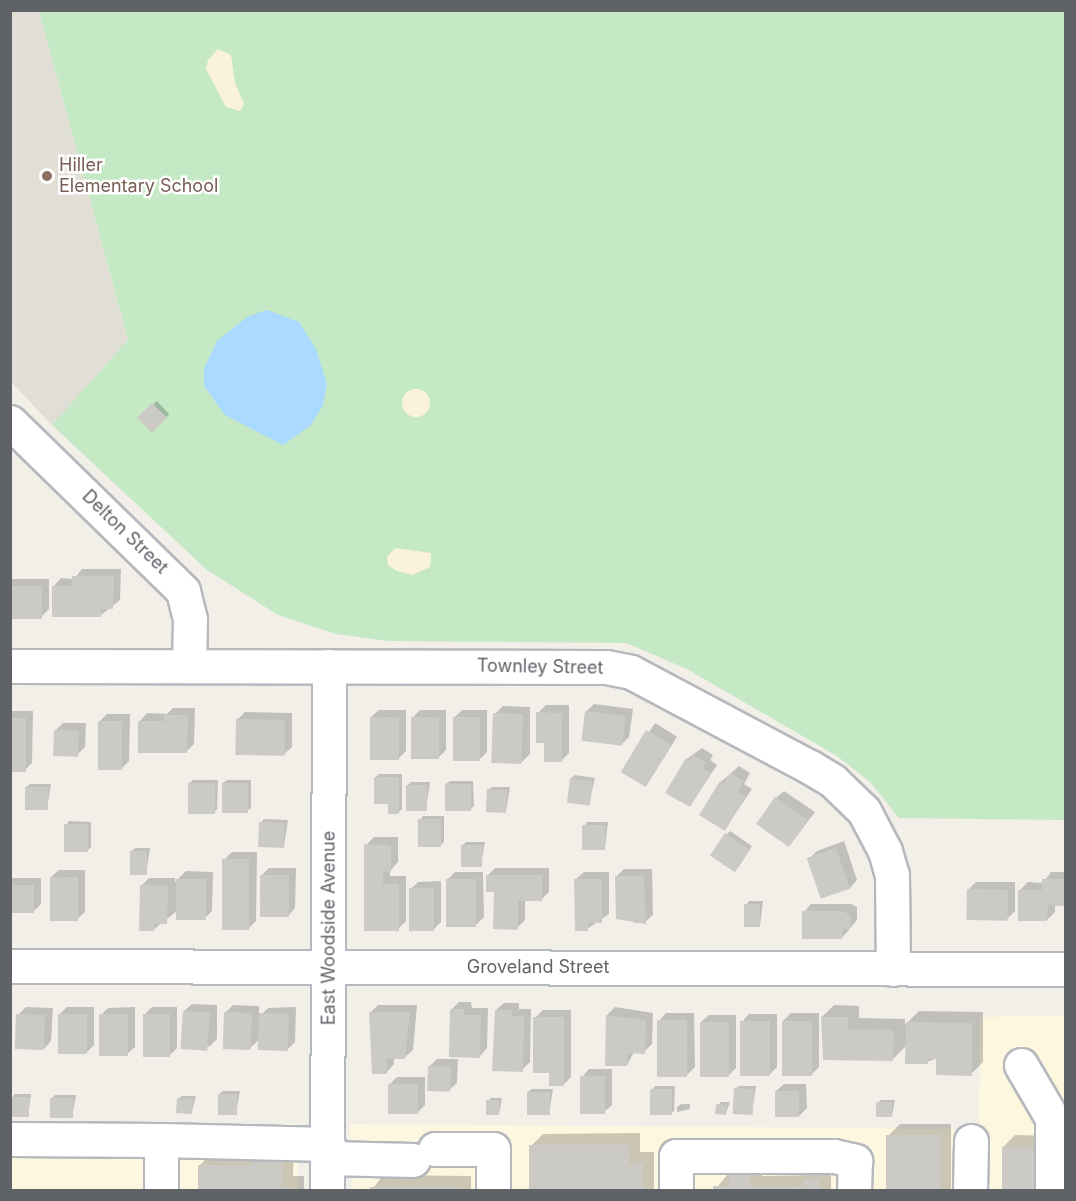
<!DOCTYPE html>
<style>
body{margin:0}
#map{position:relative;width:1076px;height:1201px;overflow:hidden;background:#f1efe8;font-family:Inter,sans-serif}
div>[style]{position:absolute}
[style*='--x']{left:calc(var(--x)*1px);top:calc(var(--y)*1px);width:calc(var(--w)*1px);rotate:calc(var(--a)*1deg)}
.commercial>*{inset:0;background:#fef7e0;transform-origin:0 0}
.education>*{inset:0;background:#e1ded6}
.green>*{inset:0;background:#c5e8c5}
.sand>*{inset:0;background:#fbf3d9}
.round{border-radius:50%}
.water>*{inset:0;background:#aadaff}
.shadow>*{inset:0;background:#0003;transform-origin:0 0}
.building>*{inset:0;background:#cccac5;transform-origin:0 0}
.roads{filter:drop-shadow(2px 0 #b5b8bc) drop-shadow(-2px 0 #b5b8bc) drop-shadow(0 2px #b5b8bc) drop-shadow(0 -2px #b5b8bc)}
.minor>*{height:33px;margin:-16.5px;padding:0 16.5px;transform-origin:16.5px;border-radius:16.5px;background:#fff}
.dots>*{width:16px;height:16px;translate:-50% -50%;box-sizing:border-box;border:3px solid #fff;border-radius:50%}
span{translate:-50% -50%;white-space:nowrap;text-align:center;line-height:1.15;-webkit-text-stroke:5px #fff;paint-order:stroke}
.education-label{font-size:18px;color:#785e54}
.left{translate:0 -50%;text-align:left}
.street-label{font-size:18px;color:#5f6368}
.frame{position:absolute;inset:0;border:12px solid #5f6368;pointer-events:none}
</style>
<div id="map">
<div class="commercial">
<i style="clip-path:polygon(1065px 1016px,1065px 1190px,353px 1190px,350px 1124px,979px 1129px,980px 1017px)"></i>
<i style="left:11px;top:1124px;width:287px;height:66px"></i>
</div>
<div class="education">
<i style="clip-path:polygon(11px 11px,39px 11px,128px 341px,52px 425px,11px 382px)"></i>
</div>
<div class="green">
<i style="clip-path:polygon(39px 11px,1065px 11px,1065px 820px,899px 818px,870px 782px,837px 756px,687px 669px,626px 643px,389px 641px,336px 634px,278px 615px,207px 570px,52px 425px,128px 340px)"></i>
</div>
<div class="sand">
<i style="clip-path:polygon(218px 49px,231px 55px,235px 83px,244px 104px,240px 111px,226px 107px,206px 69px,208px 60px)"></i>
<i class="round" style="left:402px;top:389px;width:28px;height:28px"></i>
<i style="clip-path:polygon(395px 548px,431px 553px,430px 567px,412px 575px,395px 570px,388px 565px,387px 557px)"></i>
</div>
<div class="water">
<i style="clip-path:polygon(267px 310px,299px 322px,316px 349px,327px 384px,323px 405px,311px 425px,283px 445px,225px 415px,204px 386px,204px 369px,217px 341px,247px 317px)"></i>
</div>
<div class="shadow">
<i style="left:157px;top:401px;width:18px;height:24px;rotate:47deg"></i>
<i style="clip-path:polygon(82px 569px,121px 569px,120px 600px,100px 616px,54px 586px,61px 578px,74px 579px)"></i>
<i style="clip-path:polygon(10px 579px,49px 579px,49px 609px,41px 617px,10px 617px)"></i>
<i style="clip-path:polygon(594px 704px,633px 709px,629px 737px,621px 745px,586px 712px)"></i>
<i style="clip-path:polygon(546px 705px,569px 705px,569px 753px,561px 761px,546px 742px,538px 713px)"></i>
<i style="clip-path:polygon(503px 706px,530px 707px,530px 754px,522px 762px,495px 714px)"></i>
<i style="clip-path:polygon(173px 708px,195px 708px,194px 744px,186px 752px,140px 721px,147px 713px,167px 714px)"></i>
<i style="clip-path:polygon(379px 710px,406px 710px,406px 751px,398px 759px,371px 717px)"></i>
<i style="clip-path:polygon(420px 710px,446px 710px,446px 750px,438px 758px,412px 718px)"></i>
<i style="clip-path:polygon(462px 710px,487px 710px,487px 752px,479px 760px,454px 718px)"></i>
<i style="clip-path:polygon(10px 711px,33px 711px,32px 763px,25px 770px,10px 770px)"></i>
<i style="clip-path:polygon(245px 712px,292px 713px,292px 747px,284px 754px,237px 720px)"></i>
<i style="clip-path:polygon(107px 714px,130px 714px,129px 761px,121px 769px,99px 722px)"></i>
<i style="clip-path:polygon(63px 723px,86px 723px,85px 747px,78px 754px,55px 731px)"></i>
<i style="left:655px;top:723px;width:26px;height:59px;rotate:32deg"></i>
<i style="clip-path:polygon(702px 748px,713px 755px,710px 760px,717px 765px,690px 806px,687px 759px)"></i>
<i style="clip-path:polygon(739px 766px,750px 773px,744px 784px,752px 789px,725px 829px,721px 782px)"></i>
<i style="clip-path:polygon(379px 774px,402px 774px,402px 809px,398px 813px,376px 777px)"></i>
<i style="clip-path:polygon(575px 775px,595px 778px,589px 804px,571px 778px)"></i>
<i style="clip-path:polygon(193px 780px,218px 780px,217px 809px,214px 813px,189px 783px)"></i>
<i style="clip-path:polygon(227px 780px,251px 780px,251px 808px,247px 811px,223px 783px)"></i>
<i style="clip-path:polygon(450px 781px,473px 781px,474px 806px,470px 810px,446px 784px)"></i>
<i style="clip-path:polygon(411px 782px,430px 782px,426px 809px,407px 786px)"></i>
<i style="clip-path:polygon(30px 784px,51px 784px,47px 809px,26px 787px)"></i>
<i style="clip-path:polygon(492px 787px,510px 787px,506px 811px,488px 790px)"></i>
<i style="clip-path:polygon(784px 791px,815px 812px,790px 845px,776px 798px)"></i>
<i style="clip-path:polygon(423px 816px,444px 816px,444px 842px,440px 846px,420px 820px)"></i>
<i style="clip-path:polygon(264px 819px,288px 820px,284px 846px,261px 823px)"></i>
<i style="clip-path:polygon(69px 821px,91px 822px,91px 847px,87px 851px,66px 825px)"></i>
<i style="clip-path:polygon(587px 822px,608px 822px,605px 848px,584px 826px)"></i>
<i style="clip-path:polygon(730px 831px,752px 846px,738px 868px,727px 834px)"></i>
<i style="clip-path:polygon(374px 837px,398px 837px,398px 862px,390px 871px,390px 876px,406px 876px,406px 921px,398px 929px,366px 845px)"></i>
<i style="clip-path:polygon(844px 841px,857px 880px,850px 888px,809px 859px,817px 851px)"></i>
<i style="clip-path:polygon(466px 842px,485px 842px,481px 865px,462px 846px)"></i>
<i style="clip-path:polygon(135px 848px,150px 848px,146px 874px,132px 851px)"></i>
<i style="clip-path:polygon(232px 852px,257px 852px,256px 921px,248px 929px,224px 860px)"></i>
<i style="clip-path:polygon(269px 868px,296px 868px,295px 908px,288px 916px,262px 875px)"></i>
<i style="clip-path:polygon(495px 868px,549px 868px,549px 892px,541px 900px,525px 900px,525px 920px,517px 928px,487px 876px)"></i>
<i style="clip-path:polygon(624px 869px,652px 869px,653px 915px,645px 922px,634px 923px,616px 877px)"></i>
<i style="clip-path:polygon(59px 870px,85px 870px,85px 912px,77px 919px,51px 877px)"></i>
<i style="clip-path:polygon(186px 871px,213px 872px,212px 911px,204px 919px,177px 911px,153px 930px,141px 886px,149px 878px,175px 878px,175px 882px)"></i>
<i style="clip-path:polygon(455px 872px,483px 872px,484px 917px,476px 925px,447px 880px)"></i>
<i style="clip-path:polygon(584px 872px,609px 872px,609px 914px,587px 929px,576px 879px)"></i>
<i style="clip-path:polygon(1051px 872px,1066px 872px,1066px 902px,1055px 904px,1055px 912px,1047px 920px,1020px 890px,1028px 882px,1043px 883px)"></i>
<i style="clip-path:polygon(10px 878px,41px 878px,41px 904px,33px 912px,10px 912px)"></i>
<i style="clip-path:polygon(441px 881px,441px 922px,433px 930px,411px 889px,418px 882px)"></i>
<i style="clip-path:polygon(976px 882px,1015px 882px,1015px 911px,1007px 919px,968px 890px)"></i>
<i style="clip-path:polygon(749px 901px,763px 901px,760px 926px,746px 905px)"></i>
<i style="clip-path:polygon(811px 904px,851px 904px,857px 907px,857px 920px,842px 938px,804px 912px)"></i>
<i style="clip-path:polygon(459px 1002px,471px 1002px,472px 1008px,488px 1008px,487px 1048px,480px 1056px,451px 1010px)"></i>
<i style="clip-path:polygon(504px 1003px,519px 1003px,519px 1009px,531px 1009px,530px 1062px,522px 1070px,496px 1010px)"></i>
<i style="clip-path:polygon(192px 1004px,217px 1005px,217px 1039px,209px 1047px,184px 1011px)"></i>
<i style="clip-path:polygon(233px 1005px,259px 1006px,259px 1017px,268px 1008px,296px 1007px,295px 1042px,287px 1050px,261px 1038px,250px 1048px,226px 1012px)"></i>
<i style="clip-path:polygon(378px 1005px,417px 1005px,413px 1050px,405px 1057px,394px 1057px,394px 1064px,387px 1072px,370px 1013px)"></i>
<i style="clip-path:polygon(834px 1005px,859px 1006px,859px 1018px,905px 1019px,905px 1025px,919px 1011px,983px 1012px,983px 1062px,971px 1074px,938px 1058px,927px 1062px,907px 1045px,893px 1059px,822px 1017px)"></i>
<i style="clip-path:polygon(26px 1007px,53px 1008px,51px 1041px,44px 1049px,18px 1015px)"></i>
<i style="clip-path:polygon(67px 1007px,94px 1007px,94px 1045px,86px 1053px,59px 1015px)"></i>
<i style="clip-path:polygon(135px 1007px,135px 1047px,127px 1054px,101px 1015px,108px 1008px)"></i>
<i style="clip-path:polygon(152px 1007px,177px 1007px,177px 1048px,169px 1056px,144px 1015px)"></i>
<i style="clip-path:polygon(615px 1007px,653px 1013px,652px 1044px,644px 1052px,634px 1052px,627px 1065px,606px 1064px,607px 1015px)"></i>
<i style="clip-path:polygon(543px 1010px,571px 1010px,571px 1077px,563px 1085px,551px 1071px,535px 1018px)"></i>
<i style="clip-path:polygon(666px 1013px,694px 1013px,695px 1067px,687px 1075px,659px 1021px)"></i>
<i style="clip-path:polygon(791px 1013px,819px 1013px,819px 1067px,811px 1075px,783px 1021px)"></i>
<i style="clip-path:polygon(749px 1014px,777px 1014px,777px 1067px,770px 1074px,742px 1022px)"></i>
<i style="clip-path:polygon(709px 1015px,736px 1015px,736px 1068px,728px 1076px,701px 1022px)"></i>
<i style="clip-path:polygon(437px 1059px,458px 1059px,457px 1083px,449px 1090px,429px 1067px)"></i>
<i style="clip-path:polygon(589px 1069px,612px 1069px,612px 1105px,604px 1112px,582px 1077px)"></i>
<i style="clip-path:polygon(397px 1077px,425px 1077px,425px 1105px,417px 1113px,389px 1085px)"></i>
<i style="clip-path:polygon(784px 1084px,806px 1084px,807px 1108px,799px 1116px,776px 1091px)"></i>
<i style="clip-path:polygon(655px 1086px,675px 1086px,674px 1110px,681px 1104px,690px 1104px,690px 1109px,677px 1112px,677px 1107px,671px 1114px,652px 1090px)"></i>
<i style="clip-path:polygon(739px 1086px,756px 1086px,752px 1113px,735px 1089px)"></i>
<i style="clip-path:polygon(532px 1089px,553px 1089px,549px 1114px,528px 1092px)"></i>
<i style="clip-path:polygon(223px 1091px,240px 1091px,236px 1113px,219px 1094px)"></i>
<i style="clip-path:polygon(14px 1094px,31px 1094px,28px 1116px,10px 1115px)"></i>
<i style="clip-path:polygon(55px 1095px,76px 1095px,72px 1117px,52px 1098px)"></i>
<i style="clip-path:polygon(182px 1096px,196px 1096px,192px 1111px,178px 1099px)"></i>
<i style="clip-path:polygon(491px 1098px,502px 1098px,499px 1114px,488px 1101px)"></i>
<i style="clip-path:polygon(881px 1100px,895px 1100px,892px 1115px,877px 1103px)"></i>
<i style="clip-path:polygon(721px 1102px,730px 1102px,726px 1113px,718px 1105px)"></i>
<i style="clip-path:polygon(900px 1124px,951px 1124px,951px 1190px,888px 1190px,888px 1136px)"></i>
<i style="clip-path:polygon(640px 1133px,640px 1152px,654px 1152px,654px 1190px,531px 1190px,531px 1146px,543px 1134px)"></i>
<i style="clip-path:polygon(1015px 1135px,1054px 1136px,1054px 1190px,1003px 1190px,1003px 1147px)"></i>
<i style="clip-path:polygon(294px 1140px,293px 1176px,304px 1176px,304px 1190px,199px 1190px,200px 1165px,212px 1153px)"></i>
<i style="clip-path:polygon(761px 1157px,762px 1176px,811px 1175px,817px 1169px,831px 1169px,831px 1190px,715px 1190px,727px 1175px)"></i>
<i style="clip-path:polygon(383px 1175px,471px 1176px,471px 1190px,372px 1190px)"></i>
</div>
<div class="building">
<i style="left:152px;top:403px;width:21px;height:21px;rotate:45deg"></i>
<i style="clip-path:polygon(72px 576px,114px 576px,113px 609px,101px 609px,101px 617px,52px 617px,52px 586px,73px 586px)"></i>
<i style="left:10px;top:586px;width:32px;height:33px"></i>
<i style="left:585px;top:711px;width:41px;height:30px;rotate:7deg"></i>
<i style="clip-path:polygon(536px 712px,562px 713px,562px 762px,544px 762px,544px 743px,536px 743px)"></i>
<i style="left:493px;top:713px;width:30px;height:50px;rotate:2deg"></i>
<i style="clip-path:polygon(164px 715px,188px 715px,187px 753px,138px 753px,138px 721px,164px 721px)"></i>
<i style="left:370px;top:717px;width:29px;height:43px"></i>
<i style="left:439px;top:717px;width:42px;height:28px;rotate:90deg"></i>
<i style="left:453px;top:717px;width:27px;height:44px"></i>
<i style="left:10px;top:718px;width:16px;height:54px"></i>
<i style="left:236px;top:719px;width:49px;height:36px;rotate:1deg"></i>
<i style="left:98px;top:721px;width:24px;height:49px"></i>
<i style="left:54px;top:730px;width:25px;height:26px;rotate:2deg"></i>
<i style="left:646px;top:730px;width:29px;height:49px;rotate:31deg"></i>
<i style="clip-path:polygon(693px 755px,706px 763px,703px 769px,711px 773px,690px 807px,665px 793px,686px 758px,690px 760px)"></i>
<i style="clip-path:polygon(730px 773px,744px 781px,737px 792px,745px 797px,725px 831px,699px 815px,720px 781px,723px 784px)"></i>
<i style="clip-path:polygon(374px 777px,399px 777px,399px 814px,388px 814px,388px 804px,374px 804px)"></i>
<i style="left:570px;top:778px;width:23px;height:25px;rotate:7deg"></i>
<i style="left:188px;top:783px;width:27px;height:31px"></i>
<i style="left:222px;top:783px;width:26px;height:30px"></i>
<i style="left:445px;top:784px;width:26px;height:27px"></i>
<i style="left:406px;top:785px;width:21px;height:26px"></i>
<i style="left:25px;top:787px;width:23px;height:23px"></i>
<i style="left:487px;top:789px;width:20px;height:23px;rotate:3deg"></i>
<i style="left:775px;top:797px;width:40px;height:33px;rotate:35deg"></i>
<i style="left:418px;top:819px;width:23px;height:28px"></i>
<i style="left:259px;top:822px;width:26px;height:25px;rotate:2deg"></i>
<i style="left:64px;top:824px;width:24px;height:28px"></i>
<i style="left:582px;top:825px;width:23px;height:25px"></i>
<i style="left:725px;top:833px;width:30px;height:27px;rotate:34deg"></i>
<i style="clip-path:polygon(364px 844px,391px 845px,391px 872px,383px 872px,383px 884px,399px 884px,399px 931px,364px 931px)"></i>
<i style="left:461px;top:845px;width:21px;height:22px"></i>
<i style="left:836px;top:848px;width:43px;height:31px;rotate:71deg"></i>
<i style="left:130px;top:851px;width:17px;height:24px"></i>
<i style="left:222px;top:859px;width:27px;height:71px"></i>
<i style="left:260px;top:875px;width:29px;height:42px"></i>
<i style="clip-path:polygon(486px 875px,542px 875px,542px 901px,518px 901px,518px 930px,493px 929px,494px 892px,486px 892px)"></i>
<i style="clip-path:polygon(615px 876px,644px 876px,646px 924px,616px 919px)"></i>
<i style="left:50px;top:877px;width:28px;height:44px"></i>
<i style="left:176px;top:879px;width:30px;height:41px"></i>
<i style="left:446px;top:879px;width:30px;height:48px"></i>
<i style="clip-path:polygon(574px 879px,602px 879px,602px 923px,588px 923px,588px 931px,575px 931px)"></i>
<i style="clip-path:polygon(1042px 879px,1064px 879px,1064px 906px,1048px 905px,1047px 921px,1018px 921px,1018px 890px,1042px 890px)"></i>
<i style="left:10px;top:885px;width:24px;height:28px"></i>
<i style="clip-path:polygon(140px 885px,168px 886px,167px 924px,154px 923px,154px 931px,139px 931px)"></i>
<i style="left:434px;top:888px;width:43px;height:25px;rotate:90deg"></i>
<i style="left:967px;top:889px;width:41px;height:31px;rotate:1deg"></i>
<i style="left:744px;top:904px;width:16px;height:23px"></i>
<i style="clip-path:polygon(802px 911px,842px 911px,850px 915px,850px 929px,843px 929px,842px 939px,802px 939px)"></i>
<i style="clip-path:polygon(450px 1009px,464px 1009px,464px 1015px,481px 1015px,480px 1058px,449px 1057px)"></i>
<i style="clip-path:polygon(495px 1010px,512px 1010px,512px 1016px,524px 1016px,523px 1072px,492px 1071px)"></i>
<i style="left:183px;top:1011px;width:27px;height:38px;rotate:4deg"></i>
<i style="left:224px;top:1012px;width:28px;height:37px;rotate:2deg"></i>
<i style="clip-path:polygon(369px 1012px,410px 1012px,405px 1059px,387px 1059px,387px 1074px,372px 1074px)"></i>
<i style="left:16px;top:1014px;width:29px;height:35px;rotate:2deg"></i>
<i style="left:58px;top:1014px;width:29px;height:40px"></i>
<i style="left:128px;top:1014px;width:42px;height:29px;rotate:90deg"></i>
<i style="left:170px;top:1014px;width:43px;height:27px;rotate:90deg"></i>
<i style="left:289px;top:1014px;width:37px;height:30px;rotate:92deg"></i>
<i style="clip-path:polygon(606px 1015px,646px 1020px,645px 1054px,627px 1053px,627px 1066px,605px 1066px)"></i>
<i style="clip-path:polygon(533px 1017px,564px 1017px,564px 1086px,549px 1086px,549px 1073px,533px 1073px)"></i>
<i style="clip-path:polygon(821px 1017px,848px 1017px,848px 1029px,894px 1030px,893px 1061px,823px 1060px)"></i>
<i style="left:657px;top:1020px;width:30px;height:57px"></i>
<i style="left:740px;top:1021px;width:30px;height:55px"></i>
<i style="left:782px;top:1021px;width:30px;height:55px"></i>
<i style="left:700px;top:1022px;width:29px;height:55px"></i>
<i style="clip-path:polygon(906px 1022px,972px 1023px,972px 1076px,936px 1075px,936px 1059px,928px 1059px,928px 1064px,905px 1064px)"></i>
<i style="left:428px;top:1066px;width:23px;height:25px;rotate:2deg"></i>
<i style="left:580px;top:1076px;width:25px;height:38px"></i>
<i style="left:388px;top:1084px;width:30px;height:30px"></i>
<i style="left:734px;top:1088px;width:20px;height:26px;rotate:3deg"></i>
<i style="left:650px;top:1089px;width:22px;height:26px"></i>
<i style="left:775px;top:1091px;width:24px;height:26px"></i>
<i style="left:527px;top:1092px;width:23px;height:23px"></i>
<i style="left:218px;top:1094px;width:19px;height:21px"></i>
<i style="left:10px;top:1097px;width:19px;height:20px"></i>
<i style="left:50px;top:1098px;width:23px;height:20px"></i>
<i style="left:177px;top:1098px;width:16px;height:15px;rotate:4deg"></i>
<i style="left:499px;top:1100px;width:15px;height:13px;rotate:90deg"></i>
<i style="left:876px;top:1102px;width:16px;height:15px"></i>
<i style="left:716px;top:1104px;width:11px;height:10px;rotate:5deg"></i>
<i style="left:886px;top:1135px;width:54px;height:55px"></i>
<i style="clip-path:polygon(529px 1145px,629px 1145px,629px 1164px,643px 1164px,643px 1190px,529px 1190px)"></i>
<i style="left:1002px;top:1147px;width:41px;height:43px"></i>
<i style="clip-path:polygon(283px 1151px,282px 1187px,292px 1187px,292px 1190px,198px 1190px,198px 1165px,253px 1165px,253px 1152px)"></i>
<i style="clip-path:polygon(729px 1168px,750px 1168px,751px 1187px,804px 1186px,804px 1180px,819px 1180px,820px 1190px,713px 1190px,713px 1186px,729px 1186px)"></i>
<i style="left:370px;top:1187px;width:90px;height:3px"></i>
</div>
<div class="roads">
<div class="minor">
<i style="--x:10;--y:422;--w:242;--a:44.3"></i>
<i style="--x:183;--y:591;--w:29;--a:76"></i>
<i style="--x:190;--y:619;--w:47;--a:91.2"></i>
<i style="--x:10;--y:666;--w:596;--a:0.1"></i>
<i style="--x:606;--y:667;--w:25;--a:11"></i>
<i style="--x:631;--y:672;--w:203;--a:28"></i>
<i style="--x:810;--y:767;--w:27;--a:31"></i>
<i style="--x:833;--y:781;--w:43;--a:44.1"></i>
<i style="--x:864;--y:811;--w:45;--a:62.3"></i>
<i style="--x:885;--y:851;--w:25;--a:74"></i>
<i style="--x:892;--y:875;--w:94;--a:89.4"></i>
<i style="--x:10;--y:966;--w:1056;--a:0.16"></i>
<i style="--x:1021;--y:1065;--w:61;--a:59.7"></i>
<i style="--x:1052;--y:1118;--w:72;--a:90"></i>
<i style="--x:10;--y:1139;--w:151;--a:0.4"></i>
<i style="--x:161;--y:1140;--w:50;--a:90"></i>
<i style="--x:161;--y:1140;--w:167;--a:1.4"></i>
<i style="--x:435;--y:1149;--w:58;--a:0"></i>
<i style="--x:493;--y:1149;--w:41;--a:90"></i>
<i style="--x:328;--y:1158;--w:85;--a:1.3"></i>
<i style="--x:327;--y:1190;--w:524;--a:-89.78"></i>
<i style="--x:676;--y:1190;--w:34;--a:-90"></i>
<i style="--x:676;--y:1156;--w:158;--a:0"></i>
<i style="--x:834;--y:1156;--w:22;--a:13"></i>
<i style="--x:855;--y:1161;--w:29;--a:92"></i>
<i style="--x:970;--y:1190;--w:49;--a:-88.8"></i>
</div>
</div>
<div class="dots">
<i style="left:47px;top:176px;background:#8d6e63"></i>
</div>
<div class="education-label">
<span class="left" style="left:59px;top:176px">Hiller<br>Elementary School</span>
</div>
<div class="street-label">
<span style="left:125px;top:532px;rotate:44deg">Delton Street</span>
<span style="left:540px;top:667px;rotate:1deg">Townley Street</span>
<span style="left:329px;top:928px;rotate:-90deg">East Woodside Avenue</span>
<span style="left:538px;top:967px">Groveland Street</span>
</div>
<div class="frame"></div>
</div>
